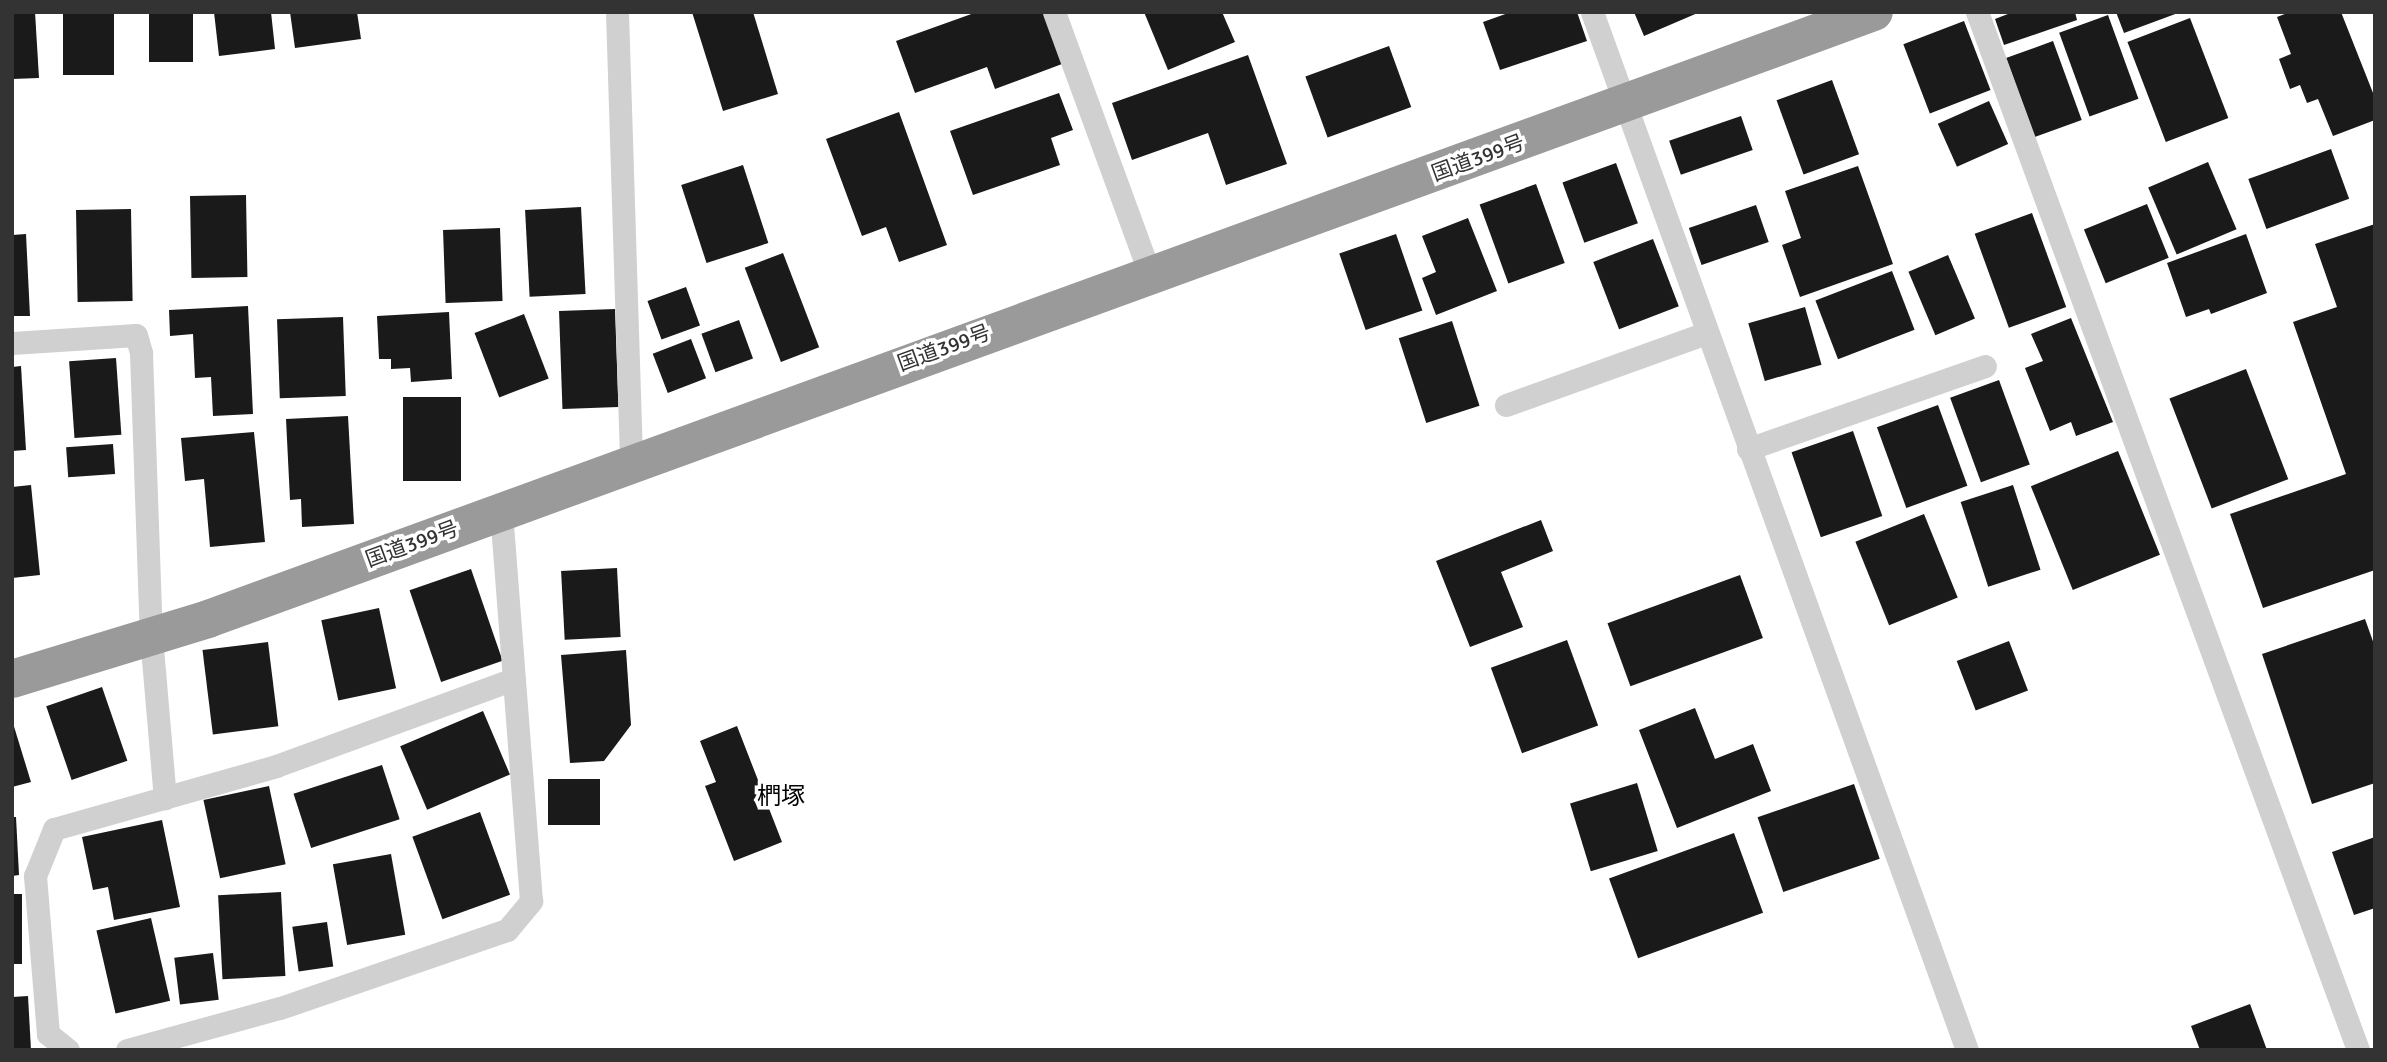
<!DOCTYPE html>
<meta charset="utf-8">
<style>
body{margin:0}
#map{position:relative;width:2387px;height:1062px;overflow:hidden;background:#fff;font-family:Signika,"Noto Sans JP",sans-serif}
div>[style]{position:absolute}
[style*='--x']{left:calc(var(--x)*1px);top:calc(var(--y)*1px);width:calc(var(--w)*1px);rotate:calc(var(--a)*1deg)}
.building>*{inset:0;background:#1a1a1a;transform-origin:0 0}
.lane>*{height:23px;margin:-11.5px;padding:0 11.5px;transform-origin:11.5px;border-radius:11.5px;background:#d0d0d0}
.highway>*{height:38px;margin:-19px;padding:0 19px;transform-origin:19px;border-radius:19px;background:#9a9a9a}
span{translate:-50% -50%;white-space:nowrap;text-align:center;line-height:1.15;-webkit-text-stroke:7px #fff;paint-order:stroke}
.street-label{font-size:21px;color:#333}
.quarter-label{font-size:24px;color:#000}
.frame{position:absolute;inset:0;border:14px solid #333;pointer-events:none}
</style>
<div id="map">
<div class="building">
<i style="clip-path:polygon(12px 12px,35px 12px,39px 78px,12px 79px)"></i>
<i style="left:63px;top:12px;width:51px;height:63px"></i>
<i style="left:149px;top:12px;width:44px;height:50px"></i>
<i style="clip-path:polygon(214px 12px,271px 12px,275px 49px,219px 56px)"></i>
<i style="clip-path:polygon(290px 12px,357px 12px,361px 39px,295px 48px)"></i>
<i style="clip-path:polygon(692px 12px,753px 12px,778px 94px,723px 111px)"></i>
<i style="clip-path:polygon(977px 12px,1044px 12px,1062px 64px,995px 89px,987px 67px,915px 93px,896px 41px)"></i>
<i style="clip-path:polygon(1144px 12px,1222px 12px,1235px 42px,1168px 70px)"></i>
<i style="clip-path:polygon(1511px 12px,1577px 12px,1587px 41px,1500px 70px,1483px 22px)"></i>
<i style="clip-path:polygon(1634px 12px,1700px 12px,1644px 36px)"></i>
<i style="clip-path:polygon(2013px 12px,2075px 12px,2077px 20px,2004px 45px,1995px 19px)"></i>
<i style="clip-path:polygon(2116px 12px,2178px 12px,2178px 13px,2124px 33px)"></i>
<i style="clip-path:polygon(2290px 12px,2341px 12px,2375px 98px,2375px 120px,2333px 136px,2318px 99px,2307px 103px,2300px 85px,2290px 89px,2279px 59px,2291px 54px,2277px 17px)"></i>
<i style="left:2108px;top:15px;width:89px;height:52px;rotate:70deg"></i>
<i style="left:2190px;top:18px;width:107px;height:67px;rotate:69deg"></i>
<i style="left:1964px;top:21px;width:74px;height:65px;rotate:69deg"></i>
<i style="left:2053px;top:41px;width:84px;height:50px;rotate:70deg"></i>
<i style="left:1389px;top:46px;width:65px;height:89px;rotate:70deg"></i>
<i style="clip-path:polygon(1248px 55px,1287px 164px,1226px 185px,1208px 133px,1132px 160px,1112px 103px)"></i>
<i style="left:1832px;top:80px;width:79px;height:59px;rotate:70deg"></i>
<i style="clip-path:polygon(1059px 93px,1073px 130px,1051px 138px,1060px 165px,973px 195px,950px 131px)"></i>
<i style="left:1989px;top:101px;width:47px;height:56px;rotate:66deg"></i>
<i style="clip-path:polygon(899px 112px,947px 245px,899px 262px,886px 227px,862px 236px,826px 139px)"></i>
<i style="left:1741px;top:116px;width:36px;height:76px;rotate:71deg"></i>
<i style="left:2331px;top:149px;width:53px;height:88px;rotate:70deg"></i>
<i style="left:2208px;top:162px;width:73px;height:65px;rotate:67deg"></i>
<i style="left:1616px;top:163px;width:64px;height:57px;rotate:70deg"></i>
<i style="left:743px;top:165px;width:82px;height:65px;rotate:72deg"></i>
<i style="clip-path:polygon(1858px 166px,1893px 264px,1800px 297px,1782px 245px,1801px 238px,1785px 191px)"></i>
<i style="left:1536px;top:184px;width:84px;height:60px;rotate:70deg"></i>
<i style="left:246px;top:195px;width:82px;height:56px;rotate:89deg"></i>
<i style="left:2147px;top:204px;width:58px;height:68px;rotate:68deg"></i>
<i style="left:1756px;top:205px;width:39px;height:71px;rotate:71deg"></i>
<i style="left:581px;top:207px;width:87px;height:56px;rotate:87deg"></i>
<i style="left:131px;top:209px;width:92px;height:55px;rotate:89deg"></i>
<i style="left:2032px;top:213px;width:100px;height:61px;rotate:70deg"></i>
<i style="clip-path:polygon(1468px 218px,1497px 291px,1436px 315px,1422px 278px,1436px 272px,1422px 236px)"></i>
<i style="clip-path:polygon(2375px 224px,2375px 570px,2263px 608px,2230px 514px,2346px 474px,2293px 322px,2337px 307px,2315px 244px)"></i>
<i style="left:500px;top:228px;width:73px;height:57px;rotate:88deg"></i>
<i style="clip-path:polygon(26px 234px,30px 316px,12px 316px,12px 235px)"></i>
<i style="left:1396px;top:234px;width:81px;height:60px;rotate:71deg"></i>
<i style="clip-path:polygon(2246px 234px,2267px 293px,2211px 314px,2209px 309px,2186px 317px,2167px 263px)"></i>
<i style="left:1653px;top:239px;width:72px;height:64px;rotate:69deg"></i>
<i style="left:783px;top:253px;width:101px;height:41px;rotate:69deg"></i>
<i style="left:1948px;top:255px;width:69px;height:43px;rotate:67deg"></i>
<i style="left:1892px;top:271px;width:63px;height:82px;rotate:69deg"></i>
<i style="left:686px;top:287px;width:41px;height:41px;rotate:70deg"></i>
<i style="clip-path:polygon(248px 306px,253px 414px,213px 416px,211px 377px,195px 378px,193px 334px,170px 336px,169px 310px)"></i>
<i style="left:1805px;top:307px;width:60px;height:59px;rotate:74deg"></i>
<i style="left:615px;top:309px;width:98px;height:56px;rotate:88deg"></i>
<i style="clip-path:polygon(449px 312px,452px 379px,411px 382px,410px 368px,391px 369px,391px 359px,379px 359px,377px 316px)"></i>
<i style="left:524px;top:314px;width:69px;height:53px;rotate:69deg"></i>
<i style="left:343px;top:317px;width:79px;height:66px;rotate:88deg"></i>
<i style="clip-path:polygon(2071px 318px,2113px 422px,2076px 436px,2071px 422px,2050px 431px,2025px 368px,2043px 361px,2031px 334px)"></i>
<i style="left:739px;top:320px;width:41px;height:40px;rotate:70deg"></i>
<i style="left:1452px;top:321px;width:89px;height:56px;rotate:72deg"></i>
<i style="left:691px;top:339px;width:42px;height:41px;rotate:69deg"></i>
<i style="left:116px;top:358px;width:77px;height:47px;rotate:86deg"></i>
<i style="clip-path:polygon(21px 366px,26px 450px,12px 451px,12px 367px)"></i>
<i style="left:2246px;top:369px;width:118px;height:82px;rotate:69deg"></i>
<i style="left:1999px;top:380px;width:90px;height:52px;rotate:70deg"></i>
<i style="left:403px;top:397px;width:58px;height:84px"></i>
<i style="left:1938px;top:405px;width:86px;height:65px;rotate:70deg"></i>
<i style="clip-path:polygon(348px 416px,354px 524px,302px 527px,301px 499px,290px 500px,286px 419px)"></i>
<i style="left:1853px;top:431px;width:90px;height:65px;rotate:71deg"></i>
<i style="clip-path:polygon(254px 432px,265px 542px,210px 547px,204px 479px,185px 481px,181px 438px)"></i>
<i style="left:113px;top:444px;width:30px;height:47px;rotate:86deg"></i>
<i style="left:2118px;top:451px;width:112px;height:94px;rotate:68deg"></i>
<i style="clip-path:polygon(31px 485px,40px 575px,12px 578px,12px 487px)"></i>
<i style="left:2013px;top:485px;width:89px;height:55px;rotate:72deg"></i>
<i style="left:1924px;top:514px;width:90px;height:74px;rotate:68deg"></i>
<i style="clip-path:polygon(1541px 520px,1553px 551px,1501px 572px,1523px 627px,1470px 647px,1436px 561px)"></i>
<i style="left:617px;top:568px;width:69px;height:56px;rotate:87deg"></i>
<i style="left:471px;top:569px;width:97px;height:65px;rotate:71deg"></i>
<i style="left:1740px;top:575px;width:67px;height:141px;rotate:70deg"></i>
<i style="left:379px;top:608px;width:82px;height:59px;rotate:78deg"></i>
<i style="clip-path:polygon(2365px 619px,2375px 647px,2375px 783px,2312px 804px,2262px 654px)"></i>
<i style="left:1567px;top:640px;width:91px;height:81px;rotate:70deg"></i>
<i style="left:2009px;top:641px;width:53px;height:56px;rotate:69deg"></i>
<i style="left:268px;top:642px;width:85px;height:66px;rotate:83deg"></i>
<i style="clip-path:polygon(626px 650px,631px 725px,604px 761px,570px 763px,561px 655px)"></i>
<i style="left:102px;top:687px;width:78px;height:59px;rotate:71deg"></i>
<i style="clip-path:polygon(1695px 708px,1715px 759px,1753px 744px,1771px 791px,1677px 828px,1639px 730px)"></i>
<i style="left:483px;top:711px;width:69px;height:90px;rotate:67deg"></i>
<i style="clip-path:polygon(12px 720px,31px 782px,12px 787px)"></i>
<i style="clip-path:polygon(737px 726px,782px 842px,734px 861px,705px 786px,716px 782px,700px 741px)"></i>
<i style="left:382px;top:765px;width:57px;height:93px;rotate:72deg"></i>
<i style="left:548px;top:779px;width:52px;height:46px"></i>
<i style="left:1637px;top:783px;width:71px;height:70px;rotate:73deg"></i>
<i style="left:1854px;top:784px;width:79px;height:102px;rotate:71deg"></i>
<i style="left:269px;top:786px;width:80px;height:67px;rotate:78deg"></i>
<i style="left:480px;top:812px;width:88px;height:72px;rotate:70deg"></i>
<i style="clip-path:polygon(12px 817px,16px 817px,19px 875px,12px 876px)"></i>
<i style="clip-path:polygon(162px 820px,180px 907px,114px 920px,108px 887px,93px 890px,82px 837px)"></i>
<i style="left:1734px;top:833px;width:85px;height:133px;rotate:70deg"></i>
<i style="clip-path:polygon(2375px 837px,2375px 908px,2354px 915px,2332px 852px)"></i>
<i style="left:391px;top:854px;width:82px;height:59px;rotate:80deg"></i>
<i style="left:281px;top:892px;width:84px;height:63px;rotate:87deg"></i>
<i style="left:12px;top:894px;width:10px;height:70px"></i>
<i style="left:151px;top:918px;width:85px;height:56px;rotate:77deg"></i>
<i style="left:327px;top:922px;width:45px;height:35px;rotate:82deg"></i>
<i style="left:213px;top:953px;width:47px;height:39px;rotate:83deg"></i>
<i style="clip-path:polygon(28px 996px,31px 1050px,12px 1050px,12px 997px)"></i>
<i style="clip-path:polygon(2250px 1004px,2267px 1050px,2200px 1050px,2191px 1026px)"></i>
</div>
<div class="lane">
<i style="--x:617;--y:12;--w:453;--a:88.2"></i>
<i style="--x:1054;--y:12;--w:280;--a:69.9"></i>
<i style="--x:1592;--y:12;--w:1104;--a:70.14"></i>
<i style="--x:1977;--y:12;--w:1106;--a:69.84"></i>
<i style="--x:12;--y:343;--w:124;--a:-3.7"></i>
<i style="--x:136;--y:335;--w:19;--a:74"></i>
<i style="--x:141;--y:353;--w:283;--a:88"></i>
<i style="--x:151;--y:636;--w:163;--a:85.1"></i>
<i style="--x:1506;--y:405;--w:213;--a:-19.8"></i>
<i style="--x:1748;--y:449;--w:251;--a:-19.3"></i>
<i style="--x:68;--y:1050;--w:26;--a:-141"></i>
<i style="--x:48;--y:1034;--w:159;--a:-94.7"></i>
<i style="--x:35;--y:876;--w:51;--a:-68"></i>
<i style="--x:54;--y:829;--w:231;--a:-15.8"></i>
<i style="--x:276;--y:766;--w:253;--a:-20.1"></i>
<i style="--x:127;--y:1050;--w:159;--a:-15.4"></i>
<i style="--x:280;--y:1008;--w:240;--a:-19"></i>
<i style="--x:507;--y:930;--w:38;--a:-50"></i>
<i style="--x:531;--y:901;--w:390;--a:-94.4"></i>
</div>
<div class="highway">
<i style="--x:12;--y:679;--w:205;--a:-17"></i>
<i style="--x:208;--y:619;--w:1773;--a:-20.02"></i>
</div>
<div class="street-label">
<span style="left:1478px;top:158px;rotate:-20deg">国道399号</span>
<span style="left:944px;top:348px;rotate:-20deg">国道399号</span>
<span style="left:412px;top:544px;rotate:-20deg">国道399号</span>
</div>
<div class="quarter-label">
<span style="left:781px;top:797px">椚塚</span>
</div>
<div class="frame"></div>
</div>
